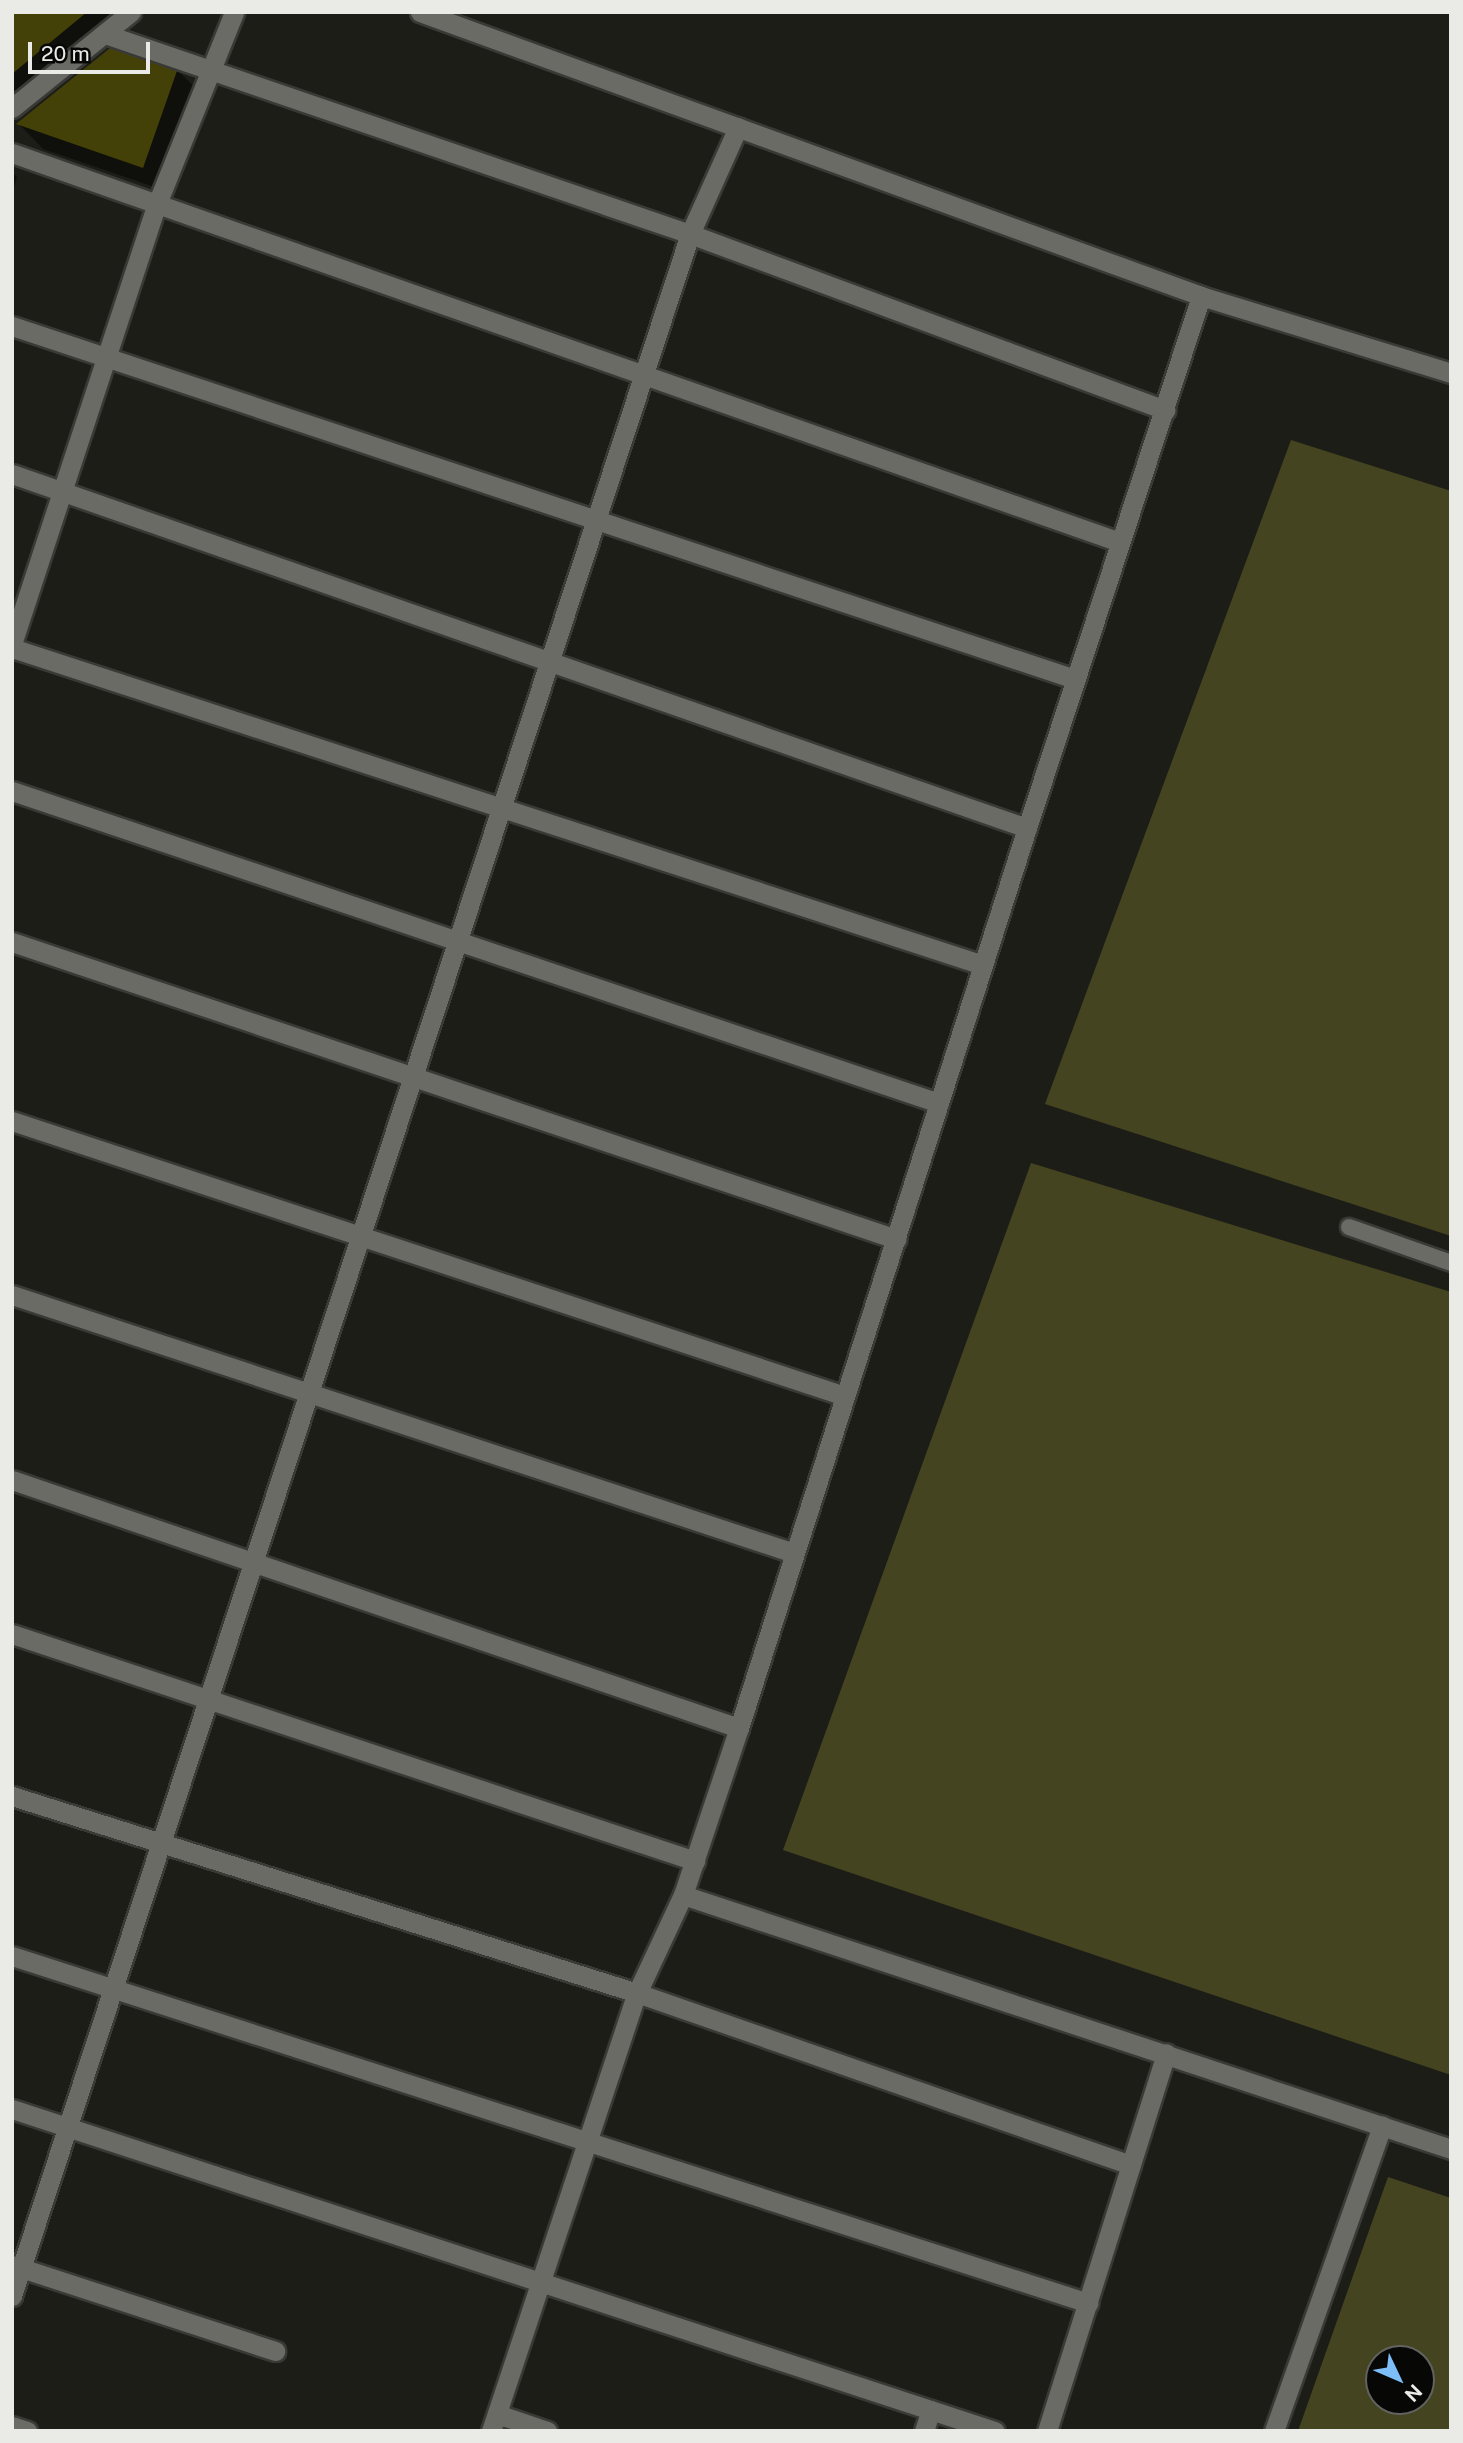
<!DOCTYPE html>
<style>
body{margin:0}
#map{position:relative;width:1463px;height:2443px;overflow:hidden;background:#1d1d18;font-family:"Public Sans",sans-serif}
div>[style]{position:absolute}
[style*='--x']{left:calc(var(--x)*1px);top:calc(var(--y)*1px);width:calc(var(--w)*1px);rotate:calc(var(--a)*1deg)}
.green>*{inset:0;background:#454420}
.shadow>*{inset:0;background:#0007}
.building>*{inset:0;background:#444108}
.roads{filter:drop-shadow(2px 0 #393936) drop-shadow(-2px 0 #393936) drop-shadow(0 2px #393936) drop-shadow(0 -2px #393936)}
.service>*{height:16px;margin:-8px;padding:0 8px;transform-origin:8px;border-radius:8px;background:#6b6b65}
.minor>*{height:19px;margin:-9.5px;padding:0 9.5px;transform-origin:9.5px;border-radius:9.5px;background:#6b6b65}
span{translate:-50% -50%;white-space:nowrap;text-align:center;line-height:1.15;-webkit-text-stroke:6px #070706;paint-order:stroke}
.frame{position:absolute;inset:0;border:14px solid #eaeae7;pointer-events:none}
.north{position:absolute;left:1365px;top:2345px;width:70px;height:70px;box-sizing:border-box;background:#070706;border:2px solid #626260;border-radius:50%;rotate:134deg;font-size:19px;font-weight:700;line-height:28px;text-align:center;color:#eaeae7}
.north::after{content:'';display:block;margin:auto;width:24px;height:32px;background:#7dbef9;clip-path:polygon(50% 0,100% 100%,50% 72%,0 100%)}
.scale{position:absolute;left:28px;top:42px;width:122px;height:32px;box-sizing:border-box;border:4px solid #eaeae7;border-top:0;padding-left:9px;font-size:21px;line-height:24px;white-space:nowrap;color:#eaeae7;-webkit-text-stroke:5px #070706;paint-order:stroke}
</style>
<div id="map">
<div class="green">
<i style="clip-path:polygon(1291px 440px,1451px 491px,1451px 1236px,1045px 1104px)"></i>
<i style="clip-path:polygon(1031px 1163px,1451px 1292px,1451px 2075px,783px 1850px)"></i>
<i style="clip-path:polygon(evenodd,1388px 2177px,1451px 2198px,1451px 2431px,1298px 2431px,1388px 2177px,1379px 2359px,1421px 2359px,1421px 2401px,1379px 2401px,1379px 2359px)"></i>
</div>
<div class="shadow">
<i style="clip-path:polygon(12px 12px,123px 12px,12px 107px)"></i>
<i style="clip-path:polygon(177px 70px,203px 95px,169px 192px,43px 149px,19px 124px)"></i>
<i style="clip-path:polygon(12px 172px,17px 177px,12px 194px)"></i>
</div>
<div class="building">
<i style="clip-path:polygon(12px 12px,87px 12px,12px 74px)"></i>
<i style="clip-path:polygon(115px 44px,178px 68px,143px 168px,16px 124px)"></i>
</div>
<div class="roads">
<div class="service">
<i style="--x:1349;--y:1227;--w:108;--a:19.4"></i>
</div>
<div class="minor">
<i style="--x:420;--y:12;--w:831;--a:19.98"></i>
<i style="--x:1201;--y:296;--w:262;--a:17.1"></i>
<i style="--x:105;--y:34;--w:618;--a:18.87"></i>
<i style="--x:690;--y:234;--w:507;--a:20.33"></i>
<i style="--x:12;--y:108;--w:153;--a:-38.9"></i>
<i style="--x:12;--y:153;--w:1174;--a:19.35"></i>
<i style="--x:12;--y:326;--w:1120;--a:18.37"></i>
<i style="--x:12;--y:474;--w:1075;--a:19.23"></i>
<i style="--x:12;--y:644;--w:463;--a:-71.8"></i>
<i style="--x:157;--y:204;--w:207;--a:-68.1"></i>
<i style="--x:12;--y:648;--w:1021;--a:18.08"></i>
<i style="--x:12;--y:791;--w:978;--a:18.6"></i>
<i style="--x:12;--y:942;--w:933;--a:18.57"></i>
<i style="--x:12;--y:1121;--w:877;--a:18.27"></i>
<i style="--x:12;--y:1295;--w:823;--a:18.26"></i>
<i style="--x:12;--y:1480;--w:768;--a:18.84"></i>
<i style="--x:12;--y:1634;--w:720;--a:18.38"></i>
<i style="--x:12;--y:1796;--w:655;--a:17.49"></i>
<i style="--x:637;--y:1993;--w:523;--a:19.2"></i>
<i style="--x:683;--y:1895;--w:809;--a:18.3"></i>
<i style="--x:12;--y:1956;--w:1131;--a:17.87"></i>
<i style="--x:12;--y:2109;--w:1034;--a:18.14"></i>
<i style="--x:12;--y:2265;--w:277;--a:18.1"></i>
<i style="--x:12;--y:2296;--w:2171;--a:-71.8"></i>
<i style="--x:690;--y:234;--w:117;--a:-65.8"></i>
<i style="--x:497;--y:2414;--w:53;--a:18.8"></i>
<i style="--x:12;--y:2426;--w:16;--a:18"></i>
<i style="--x:491;--y:2431;--w:462;--a:-71.6"></i>
<i style="--x:637;--y:1993;--w:108;--a:-64.9"></i>
<i style="--x:683;--y:1895;--w:176;--a:-71.5"></i>
<i style="--x:739;--y:1728;--w:945;--a:-72.26"></i>
<i style="--x:1027;--y:828;--w:560;--a:-71.89"></i>
<i style="--x:924;--y:2431;--w:22;--a:-72"></i>
<i style="--x:1047;--y:2431;--w:396;--a:-72.5"></i>
<i style="--x:1274;--y:2431;--w:324;--a:-70.5"></i>
</div>
</div>
<div class="frame"></div>
<div class="north">N</div>
<div class="scale">20 m</div>
</div>
